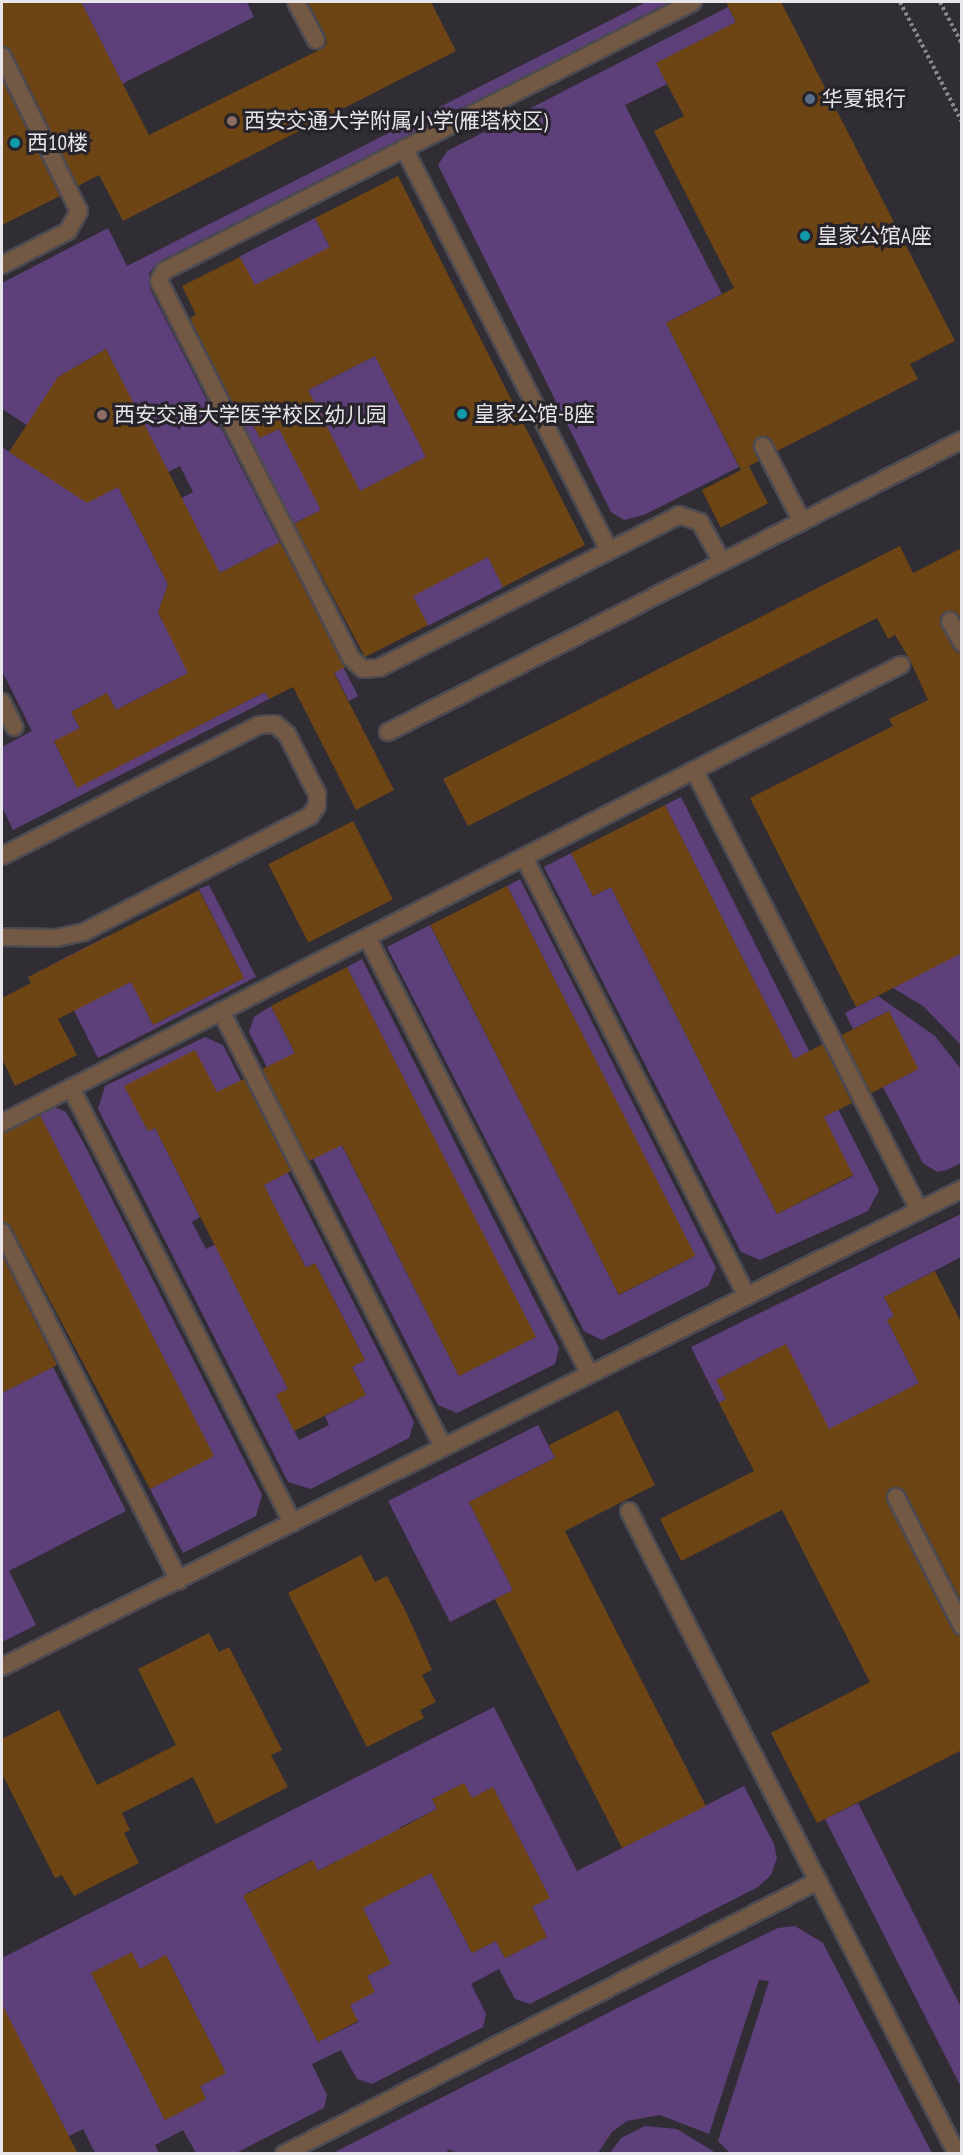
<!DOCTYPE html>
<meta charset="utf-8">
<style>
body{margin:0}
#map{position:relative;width:963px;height:2155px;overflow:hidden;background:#302d34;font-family:"PT Sans Narrow","Noto Sans SC",sans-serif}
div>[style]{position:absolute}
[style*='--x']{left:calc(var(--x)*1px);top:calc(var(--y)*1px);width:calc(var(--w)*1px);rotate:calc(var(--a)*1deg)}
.green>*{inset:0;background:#5d3f7a;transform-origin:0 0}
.building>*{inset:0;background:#6d4414;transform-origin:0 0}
.path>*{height:4px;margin-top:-2px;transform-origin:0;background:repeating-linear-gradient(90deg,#8a878d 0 3px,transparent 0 6px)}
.roads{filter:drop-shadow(2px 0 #4d4b51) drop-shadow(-2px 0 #4d4b51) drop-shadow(0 2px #4d4b51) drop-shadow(0 -2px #4d4b51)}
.service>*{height:16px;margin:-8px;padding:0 8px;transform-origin:8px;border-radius:8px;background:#735944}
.minor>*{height:16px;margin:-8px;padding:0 8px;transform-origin:8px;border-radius:8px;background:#735944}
.dots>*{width:16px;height:16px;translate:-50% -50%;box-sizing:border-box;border:3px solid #26232a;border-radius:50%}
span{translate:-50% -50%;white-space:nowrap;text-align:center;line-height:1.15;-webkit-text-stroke:6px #26232a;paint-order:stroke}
.poi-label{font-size:21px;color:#e8e6ea}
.left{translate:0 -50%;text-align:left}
.frame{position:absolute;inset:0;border:3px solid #e8e6ea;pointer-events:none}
</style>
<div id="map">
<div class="green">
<i style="clip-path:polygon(81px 2px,247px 2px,254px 17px,122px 84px)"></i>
<i style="clip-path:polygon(646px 2px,670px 2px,160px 261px,149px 273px,150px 289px,358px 696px,349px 701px,270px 547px,210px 578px,182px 498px,193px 492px,180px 466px,168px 472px,106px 349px,58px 377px,49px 398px,89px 465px,2px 409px,2px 283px,108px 228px,127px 266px)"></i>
<i style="clip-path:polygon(728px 7px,736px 22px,657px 63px,667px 84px,625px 105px,722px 294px,666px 323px,739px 467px,644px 515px,624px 520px,611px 512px,438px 165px,447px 151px)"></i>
<i style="left:315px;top:218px;width:33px;height:85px;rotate:63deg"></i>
<i style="clip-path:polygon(375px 356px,426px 457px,404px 468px,415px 490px,371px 513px,310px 488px,321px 510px,289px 526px,238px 425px,250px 419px,260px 438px,317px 409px,308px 390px)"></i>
<i style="clip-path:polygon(2px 447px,20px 459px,118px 487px,168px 584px,158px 612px,162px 621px,214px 660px,116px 710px,107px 693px,71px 712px,80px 728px,54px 742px,77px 787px,265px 692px,269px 699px,13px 830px,2px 807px,2px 747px,32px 731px,2px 671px)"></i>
<i style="left:488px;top:557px;width:34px;height:85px;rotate:63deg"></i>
<i style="clip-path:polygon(681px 797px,879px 1190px,868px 1211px,760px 1260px,741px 1252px,544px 867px,571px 853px,593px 896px,611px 887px,777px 1214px,853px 1176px,665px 805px)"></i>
<i style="clip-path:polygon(520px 879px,716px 1268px,708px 1286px,602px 1340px,584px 1331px,387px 947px,430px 925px,619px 1295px,695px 1256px,507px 886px)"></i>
<i style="clip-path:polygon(209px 885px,256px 977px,98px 1058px,51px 965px,108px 936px,153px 1025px,244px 978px,199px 889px)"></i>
<i style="clip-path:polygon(961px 953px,961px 1045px,923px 1006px,893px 988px)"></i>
<i style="clip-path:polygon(362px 959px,559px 1348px,555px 1364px,457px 1413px,438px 1405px,249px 1032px,254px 1017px,271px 1006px,459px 1376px,535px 1337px,347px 967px)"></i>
<i style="clip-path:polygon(878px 996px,935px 1036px,961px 1069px,961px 1163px,947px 1170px,937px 1172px,923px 1163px,883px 1087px,918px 1069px,889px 1011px,853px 1029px,845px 1013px)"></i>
<i style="clip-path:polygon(evenodd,205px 1037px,223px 1045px,414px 1422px,409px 1438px,311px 1489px,288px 1482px,98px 1109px,105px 1086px,205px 1037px,125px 1086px,217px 1092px,278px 1213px,206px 1249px,192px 1222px,200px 1217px,155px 1128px,148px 1131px,125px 1086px,205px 1037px,293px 1242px,306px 1268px,315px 1263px,365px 1360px,352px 1367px,366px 1395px,325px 1416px,329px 1425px,299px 1440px,276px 1395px,288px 1389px,230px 1275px,293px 1242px)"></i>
<i style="clip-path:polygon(55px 1107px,66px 1112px,83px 1142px,262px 1495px,256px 1516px,183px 1553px,150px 1489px,213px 1456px,38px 1112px)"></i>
<i style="clip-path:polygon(961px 1214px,961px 1257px,884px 1297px,894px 1316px,887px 1320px,919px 1383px,813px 1442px,786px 1344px,716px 1380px,726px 1399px,719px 1403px,691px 1347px)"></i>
<i style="clip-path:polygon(53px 1367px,126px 1511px,9px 1571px,36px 1625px,2px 1642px,2px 1393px)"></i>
<i style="clip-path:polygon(538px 1425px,555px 1458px,469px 1502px,513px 1590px,450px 1622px,388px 1501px)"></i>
<i style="clip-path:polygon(evenodd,494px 1707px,577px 1871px,744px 1786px,774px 1844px,777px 1858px,771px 1875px,758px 1887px,530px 2004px,515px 1999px,499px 1969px,471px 1984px,486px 2014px,483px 2027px,372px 2084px,357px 2079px,341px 2050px,312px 2064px,327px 2095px,324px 2108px,236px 2153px,196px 2153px,183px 2130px,155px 2145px,159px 2153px,95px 2153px,83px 2129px,69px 2136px,15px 2032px,2px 2038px,2px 1958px,494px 1707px,493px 1787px,549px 1897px,532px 1907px,547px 1937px,505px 1958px,496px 1941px,472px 1953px,431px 1873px,423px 1877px,399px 1828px,437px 1809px,432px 1799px,472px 1798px,493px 1787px,494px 1707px,312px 1860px,318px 1871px,338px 1860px,391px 1964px,367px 1976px,350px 2005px,358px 2022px,318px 2042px,244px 1895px,312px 1860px,494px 1707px,131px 1953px,140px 1969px,166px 1955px,192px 2006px,166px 2020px,174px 2035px,200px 2022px,226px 2073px,200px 2086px,206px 2099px,165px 2120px,91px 1973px,131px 1953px)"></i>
<i style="clip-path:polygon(858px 1803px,961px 2007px,961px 2087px,825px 1819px)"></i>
<i style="clip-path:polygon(795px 1926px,823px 1943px,932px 2153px,730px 2153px,718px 2141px,769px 1981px,759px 1980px,709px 2134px,660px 2115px,627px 2121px,612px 2132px,598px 2153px,461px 2154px,447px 2149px,448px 2153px,333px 2153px,712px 1960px,778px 1928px)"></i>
<i style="clip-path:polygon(645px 2126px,677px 2129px,716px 2153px,610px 2153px,621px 2138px)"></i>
</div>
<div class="building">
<i style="clip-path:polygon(2px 2px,81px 2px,149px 135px,321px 49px,327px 44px,326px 36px,308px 2px,431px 2px,456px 51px,123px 221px,99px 175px,78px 186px,11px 51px,2px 46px)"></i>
<i style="clip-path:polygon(726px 2px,781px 2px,955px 341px,910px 364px,918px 379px,777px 451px,769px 438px,758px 437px,753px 446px,759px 461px,741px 470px,666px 323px,734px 288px,654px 131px,684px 116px,656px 63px,736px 22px)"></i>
<i style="clip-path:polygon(2px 79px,60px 196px,2px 225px)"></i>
<i style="clip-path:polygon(evenodd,398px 176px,585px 545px,503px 587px,488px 557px,413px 596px,428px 625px,365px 657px,294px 524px,321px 510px,279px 429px,260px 438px,250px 419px,243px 423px,190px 318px,196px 315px,182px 286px,240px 257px,255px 285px,330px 247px,315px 218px,398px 176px,375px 356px,426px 457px,360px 491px,308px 390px,375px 356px)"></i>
<i style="clip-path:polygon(106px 349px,220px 573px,280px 542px,345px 667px,334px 673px,394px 790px,356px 810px,293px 687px,269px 699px,265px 692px,77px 788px,54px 741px,80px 728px,71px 712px,107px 693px,116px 710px,188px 673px,158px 612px,168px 584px,118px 487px,87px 503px,9px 452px,58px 377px)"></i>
<i style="left:749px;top:466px;width:42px;height:53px;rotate:63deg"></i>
<i style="clip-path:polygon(900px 546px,913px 573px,962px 548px,962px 620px,950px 611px,940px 621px,953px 648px,962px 653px,962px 953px,856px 1007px,750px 798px,893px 726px,889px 719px,928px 700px,910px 660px,895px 635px,888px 639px,877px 618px,468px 826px,443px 779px)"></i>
<i style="clip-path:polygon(665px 805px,794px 1059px,823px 1044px,852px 1103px,824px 1117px,853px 1175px,777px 1214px,611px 887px,593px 896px,571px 853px)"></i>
<i style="left:353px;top:821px;width:88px;height:95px;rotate:63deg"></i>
<i style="left:507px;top:886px;width:415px;height:86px;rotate:63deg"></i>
<i style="clip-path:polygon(199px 890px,244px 978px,153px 1025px,131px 982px,58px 1019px,77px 1055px,15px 1086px,2px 1059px,2px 998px,31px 983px,28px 977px)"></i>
<i style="clip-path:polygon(347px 967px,536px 1337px,459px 1376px,342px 1145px,309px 1161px,262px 1069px,295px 1053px,271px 1006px)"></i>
<i style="left:889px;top:1011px;width:65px;height:54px;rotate:63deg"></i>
<i style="clip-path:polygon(195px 1050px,217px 1092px,244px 1079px,291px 1171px,264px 1185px,306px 1268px,315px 1263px,365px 1360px,352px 1367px,366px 1395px,294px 1431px,276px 1395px,288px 1389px,155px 1128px,148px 1131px,124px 1086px)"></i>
<i style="clip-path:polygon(40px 1115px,214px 1456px,150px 1489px,11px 1227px,2px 1222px,2px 1133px)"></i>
<i style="clip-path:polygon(2px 1254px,57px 1365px,2px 1393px)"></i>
<i style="clip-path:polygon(935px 1271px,962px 1324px,962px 1602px,905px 1492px,892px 1487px,886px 1497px,953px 1631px,962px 1636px,962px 1750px,817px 1823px,771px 1733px,870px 1682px,782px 1510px,681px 1561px,660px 1519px,754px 1471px,719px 1403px,726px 1399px,716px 1380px,786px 1344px,829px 1429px,919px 1383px,887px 1320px,894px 1316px,884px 1297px)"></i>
<i style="clip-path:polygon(618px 1410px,655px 1485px,565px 1531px,706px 1806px,622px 1848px,495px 1599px,513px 1590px,469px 1502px,555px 1458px,549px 1445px)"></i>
<i style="clip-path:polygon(361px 1555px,375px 1582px,387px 1576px,407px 1614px,432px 1670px,422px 1675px,436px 1702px,420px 1710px,424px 1718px,367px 1747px,288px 1593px)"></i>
<i style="clip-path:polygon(209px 1633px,219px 1652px,229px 1647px,282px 1750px,271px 1755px,288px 1787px,216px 1824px,193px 1777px,122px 1813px,130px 1830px,124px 1833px,139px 1863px,74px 1896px,62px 1875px,55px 1878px,2px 1774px,2px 1739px,59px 1710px,97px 1785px,176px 1745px,138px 1669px)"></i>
<i style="clip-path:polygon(464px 1783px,472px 1798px,493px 1787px,550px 1898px,532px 1907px,547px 1937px,505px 1958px,496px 1941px,472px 1953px,431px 1873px,363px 1908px,391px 1964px,367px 1976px,375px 1992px,350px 2005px,358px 2021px,318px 2042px,243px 1896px,313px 1860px,318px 1871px,399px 1829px,437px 1809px,432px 1799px)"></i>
<i style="clip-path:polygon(132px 1952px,140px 1969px,166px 1955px,226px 2073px,200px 2086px,206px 2099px,165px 2120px,91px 1973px)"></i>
<i style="clip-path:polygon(2px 2004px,78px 2154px,2px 2154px)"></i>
</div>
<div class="path">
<i style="--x:900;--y:2;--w:135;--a:62.7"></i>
<i style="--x:940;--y:2;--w:47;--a:62.4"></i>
</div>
<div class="roads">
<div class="service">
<i style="--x:693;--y:2;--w:593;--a:153.05"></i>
<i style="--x:164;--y:271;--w:11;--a:117"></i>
<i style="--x:159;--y:281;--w:423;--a:63"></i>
<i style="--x:351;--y:658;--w:16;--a:43"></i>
<i style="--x:363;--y:669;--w:16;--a:-4"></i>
<i style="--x:379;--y:668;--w:337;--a:-27"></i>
<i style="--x:679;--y:515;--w:22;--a:18"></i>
<i style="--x:700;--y:522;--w:46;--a:61.2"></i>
<i style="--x:2;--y:56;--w:173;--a:63.6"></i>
<i style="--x:79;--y:211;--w:23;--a:119"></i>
<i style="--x:68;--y:231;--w:74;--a:152.7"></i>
<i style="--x:404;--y:148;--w:452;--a:63"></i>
<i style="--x:763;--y:446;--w:85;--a:62.8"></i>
<i style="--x:950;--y:621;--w:25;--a:61"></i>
<i style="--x:2;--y:702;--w:28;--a:64"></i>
<i style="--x:524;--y:857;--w:490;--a:63.1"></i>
<i style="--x:2;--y:937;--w:54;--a:1.1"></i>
<i style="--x:56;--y:938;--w:29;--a:-12"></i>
<i style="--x:84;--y:932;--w:254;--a:-27.2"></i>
<i style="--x:310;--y:816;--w:12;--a:-55"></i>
<i style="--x:317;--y:806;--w:12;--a:-90"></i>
<i style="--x:317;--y:794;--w:67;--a:-116.6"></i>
<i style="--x:367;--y:937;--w:489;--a:63"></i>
<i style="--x:221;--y:1011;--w:489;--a:63"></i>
<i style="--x:71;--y:1088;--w:488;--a:63"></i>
<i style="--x:2;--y:1123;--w:1009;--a:-27"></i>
<i style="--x:2;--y:1232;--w:391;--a:63.1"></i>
</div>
<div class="minor">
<i style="--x:296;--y:2;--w:43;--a:62.2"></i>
<i style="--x:388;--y:732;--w:644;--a:-26.96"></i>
<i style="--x:694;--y:770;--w:494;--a:62.9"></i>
<i style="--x:2;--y:856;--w:288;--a:-27"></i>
<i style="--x:259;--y:725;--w:16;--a:-4"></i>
<i style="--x:275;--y:724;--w:16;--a:40"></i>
<i style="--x:896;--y:1497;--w:145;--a:62.9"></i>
<i style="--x:629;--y:1511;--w:722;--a:62.97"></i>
<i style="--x:2;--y:1667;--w:1072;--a:-26.47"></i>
<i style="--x:284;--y:2154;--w:600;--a:-27.08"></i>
</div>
</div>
<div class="dots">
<i style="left:810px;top:99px;background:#5c6f8a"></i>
<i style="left:232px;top:121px;background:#8d6e63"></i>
<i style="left:15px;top:143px;background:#0f9aa8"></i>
<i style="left:805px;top:236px;background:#0f9aa8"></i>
<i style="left:462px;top:414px;background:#0f9aa8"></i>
<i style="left:102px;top:415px;background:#8d6e63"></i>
</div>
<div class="poi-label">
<span class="left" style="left:822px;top:99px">华夏银行</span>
<span class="left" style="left:244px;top:121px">西安交通大学附属小学(雁塔校区)</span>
<span class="left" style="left:27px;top:143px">西10楼</span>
<span class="left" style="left:817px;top:236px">皇家公馆A座</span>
<span class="left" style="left:474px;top:414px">皇家公馆-B座</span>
<span class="left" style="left:114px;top:415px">西安交通大学医学校区幼儿园</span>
</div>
<div class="frame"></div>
</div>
